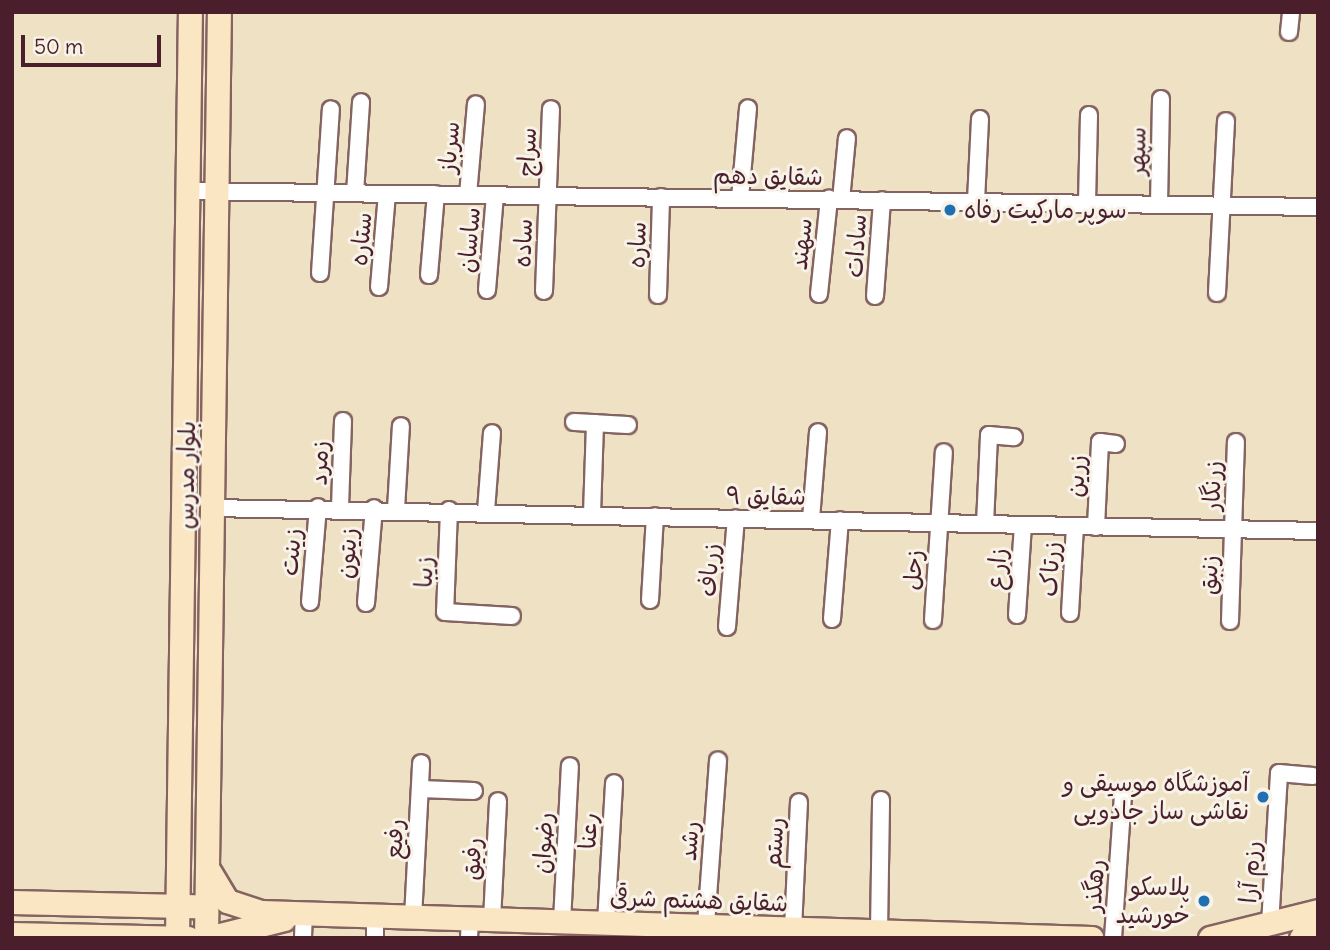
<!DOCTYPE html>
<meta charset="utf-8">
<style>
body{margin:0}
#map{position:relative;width:1330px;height:950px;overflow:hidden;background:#efe1c4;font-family:Delius,"Playpen Sans Arabic",sans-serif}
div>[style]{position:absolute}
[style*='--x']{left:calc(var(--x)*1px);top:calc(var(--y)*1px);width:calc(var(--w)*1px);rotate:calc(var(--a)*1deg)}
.roads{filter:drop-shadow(2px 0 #846361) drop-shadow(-2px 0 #846361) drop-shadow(0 2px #846361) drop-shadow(0 -2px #846361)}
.street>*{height:16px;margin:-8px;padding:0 8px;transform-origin:8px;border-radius:8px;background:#fff}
.secondary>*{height:23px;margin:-11.5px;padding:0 11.5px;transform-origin:11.5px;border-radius:11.5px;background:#fbe6c4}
.dots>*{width:19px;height:19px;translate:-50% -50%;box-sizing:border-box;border:4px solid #f7f3e8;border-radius:50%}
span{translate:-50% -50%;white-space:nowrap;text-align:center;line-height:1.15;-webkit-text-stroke:6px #f7f3e8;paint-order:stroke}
.street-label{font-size:24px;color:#4a1f2b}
.poi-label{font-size:24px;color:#4a1f2b}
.left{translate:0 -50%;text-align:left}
.right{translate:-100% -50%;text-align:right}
.frame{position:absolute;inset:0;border:14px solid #4a1f2b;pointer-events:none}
.scale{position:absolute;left:21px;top:35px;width:140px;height:32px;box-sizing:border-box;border:4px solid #4a1f2b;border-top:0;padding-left:9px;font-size:21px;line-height:24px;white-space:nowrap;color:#4a1f2b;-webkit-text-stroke:5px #f7f3e8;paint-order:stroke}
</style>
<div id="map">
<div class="roads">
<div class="street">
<i style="--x:1289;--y:32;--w:20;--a:-84"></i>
<i style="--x:187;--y:191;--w:1131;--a:0.81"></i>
<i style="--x:355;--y:193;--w:91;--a:-86.2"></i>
<i style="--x:468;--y:195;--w:91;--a:-85"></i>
<i style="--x:740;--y:198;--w:90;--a:-84.9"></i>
<i style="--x:841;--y:200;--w:62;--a:-84.5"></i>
<i style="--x:976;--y:201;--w:82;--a:-87.2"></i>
<i style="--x:1087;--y:203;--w:88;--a:-88.7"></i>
<i style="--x:1159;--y:204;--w:105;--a:-88.9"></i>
<i style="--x:320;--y:273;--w:164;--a:-86.2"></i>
<i style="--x:429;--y:275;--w:81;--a:-85.1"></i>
<i style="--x:379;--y:287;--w:93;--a:-85.1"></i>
<i style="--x:487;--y:290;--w:95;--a:-85.2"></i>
<i style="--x:544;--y:291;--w:182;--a:-87.8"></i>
<i style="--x:1217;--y:293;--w:172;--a:-87"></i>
<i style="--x:819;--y:294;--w:96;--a:-84"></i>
<i style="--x:658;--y:295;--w:98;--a:-88.2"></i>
<i style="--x:875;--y:296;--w:96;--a:-85.8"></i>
<i style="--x:574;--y:422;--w:54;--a:3.2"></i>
<i style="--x:340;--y:507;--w:86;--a:-88"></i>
<i style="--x:212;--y:508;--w:1106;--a:1.19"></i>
<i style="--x:396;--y:509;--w:83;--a:-86.6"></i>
<i style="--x:449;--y:510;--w:102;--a:92.2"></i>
<i style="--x:445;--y:612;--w:67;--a:3.4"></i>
<i style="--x:486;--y:511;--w:78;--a:-85.6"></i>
<i style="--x:592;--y:514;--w:91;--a:-88.1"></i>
<i style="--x:811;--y:519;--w:87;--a:-85.4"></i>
<i style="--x:985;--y:524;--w:89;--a:-87.4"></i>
<i style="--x:989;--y:435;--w:25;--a:5"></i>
<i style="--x:1096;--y:527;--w:85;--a:-87.3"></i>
<i style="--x:1100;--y:442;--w:16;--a:7"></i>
<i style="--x:650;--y:600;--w:84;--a:-86.6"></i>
<i style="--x:310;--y:602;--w:95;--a:-85.2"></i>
<i style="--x:366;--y:603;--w:95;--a:-85.2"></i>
<i style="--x:1070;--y:613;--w:86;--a:-86.7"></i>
<i style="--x:1017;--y:615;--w:90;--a:-86.2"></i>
<i style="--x:832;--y:619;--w:99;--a:-85.4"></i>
<i style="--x:933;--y:620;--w:168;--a:-86.3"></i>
<i style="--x:1230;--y:621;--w:179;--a:-88.1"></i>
<i style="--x:727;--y:627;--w:109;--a:-85.3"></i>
<i style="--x:420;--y:789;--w:54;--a:2.1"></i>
<i style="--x:413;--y:918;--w:155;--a:-87"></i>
<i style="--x:492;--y:920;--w:119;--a:-87.1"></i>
<i style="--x:562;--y:922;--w:156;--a:-87.1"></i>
<i style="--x:606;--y:923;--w:140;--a:-86.7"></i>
<i style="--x:1270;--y:925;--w:152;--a:-86.6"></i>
<i style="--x:1279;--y:773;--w:34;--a:5"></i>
<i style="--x:793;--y:929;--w:127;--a:-87.3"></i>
<i style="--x:879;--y:931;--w:131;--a:-89.1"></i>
<i style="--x:303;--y:938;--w:23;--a:-88"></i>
<i style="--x:375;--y:938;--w:21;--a:-90"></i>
<i style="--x:469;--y:938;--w:19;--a:-87"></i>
<i style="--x:705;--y:938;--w:178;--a:-85.8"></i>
<i style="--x:1113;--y:938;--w:143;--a:-86"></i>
</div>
<div class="secondary">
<i style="--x:209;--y:871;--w:35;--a:59"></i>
<i style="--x:227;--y:901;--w:36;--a:18"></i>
<i style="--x:261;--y:912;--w:831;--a:1.79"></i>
<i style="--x:12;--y:902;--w:182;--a:1.3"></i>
<i style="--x:12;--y:934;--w:176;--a:1.3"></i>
<i style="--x:177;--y:938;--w:926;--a:-89.2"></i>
<i style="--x:206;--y:938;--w:926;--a:-89.2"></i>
<i style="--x:208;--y:938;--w:78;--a:-14"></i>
<i style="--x:1210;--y:938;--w:111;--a:-14"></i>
<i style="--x:1301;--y:938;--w:31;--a:-57"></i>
</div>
</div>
<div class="dots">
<i style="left:950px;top:210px;background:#1f6fb2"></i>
<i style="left:1263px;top:797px;background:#1f6fb2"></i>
<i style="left:1204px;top:901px;background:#1f6fb2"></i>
</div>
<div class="street-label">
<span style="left:449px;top:147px;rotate:-85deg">سرباز</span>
<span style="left:1137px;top:151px;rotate:-89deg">سپهر</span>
<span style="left:527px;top:152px;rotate:-88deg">سراج</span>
<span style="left:768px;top:176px;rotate:1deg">شقایق دهم</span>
<span style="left:361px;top:239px;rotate:-85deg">ستاره</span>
<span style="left:469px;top:240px;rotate:-85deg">ساسان</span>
<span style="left:523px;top:243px;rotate:-88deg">ساده</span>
<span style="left:801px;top:244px;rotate:-84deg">سهند</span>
<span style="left:637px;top:245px;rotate:-88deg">ساره</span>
<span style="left:856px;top:246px;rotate:-86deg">سادات</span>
<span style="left:319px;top:463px;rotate:-88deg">زمرد</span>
<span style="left:186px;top:475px;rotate:-89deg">بلوار مدرس</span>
<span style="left:1076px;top:476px;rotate:-87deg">زرین</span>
<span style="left:1212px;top:486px;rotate:-88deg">زرنگار</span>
<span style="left:766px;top:496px;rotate:1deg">شقایق ۹</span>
<span style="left:291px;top:552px;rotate:-85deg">زینت</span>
<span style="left:347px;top:553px;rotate:-85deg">زیتون</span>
<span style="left:997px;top:569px;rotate:-86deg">زارع</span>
<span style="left:1050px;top:569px;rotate:-87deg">زرتاک</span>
<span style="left:709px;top:570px;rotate:-86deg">زرباف</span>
<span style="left:913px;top:570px;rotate:-87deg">زحل</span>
<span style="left:424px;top:572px;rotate:-88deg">زیبا</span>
<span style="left:1209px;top:575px;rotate:-88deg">زنبق</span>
<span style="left:588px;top:831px;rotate:-87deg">رعنا</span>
<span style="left:394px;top:839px;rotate:-87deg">رفیع</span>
<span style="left:689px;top:841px;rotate:-86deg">رشد</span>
<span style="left:543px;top:843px;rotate:-87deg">رضوان</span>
<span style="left:774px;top:843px;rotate:-87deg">رستم</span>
<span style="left:472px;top:859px;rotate:-87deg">رفیق</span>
<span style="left:1250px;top:872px;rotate:-86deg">رزم آرا</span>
<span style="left:1094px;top:886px;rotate:-86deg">رهگذر</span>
<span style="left:699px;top:900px;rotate:2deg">شقایق هشتم شرقی</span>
</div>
<div class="poi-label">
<span class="left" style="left:964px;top:210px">سوپر مارکیت رفاه</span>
<span class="right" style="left:1249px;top:797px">آموزشگاه موسیقی و<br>نقاشی ساز جادویی</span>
<span class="right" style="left:1190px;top:901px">پلاسکو<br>خورشید</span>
</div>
<div class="frame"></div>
<div class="scale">50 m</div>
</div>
